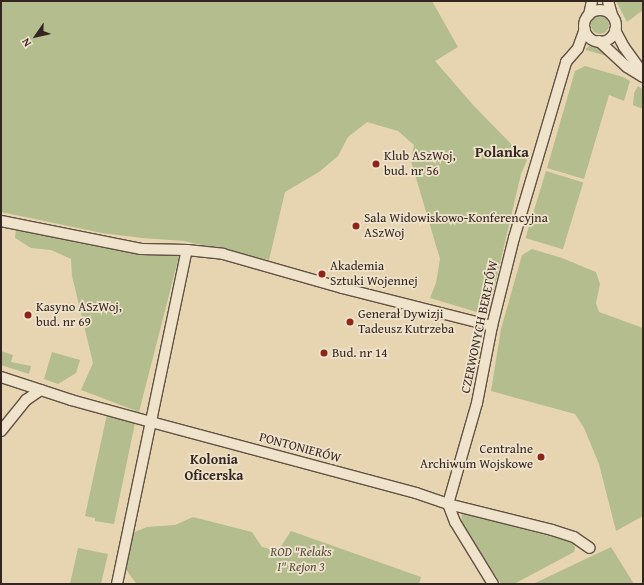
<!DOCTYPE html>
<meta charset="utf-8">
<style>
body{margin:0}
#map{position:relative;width:644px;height:585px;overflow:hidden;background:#e7d4b1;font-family:"Gentium Book Plus",serif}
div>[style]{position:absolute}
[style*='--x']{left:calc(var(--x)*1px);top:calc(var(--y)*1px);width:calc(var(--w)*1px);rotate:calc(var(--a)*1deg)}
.green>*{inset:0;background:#b4bd8d;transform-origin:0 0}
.round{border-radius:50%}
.roads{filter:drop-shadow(1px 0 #615144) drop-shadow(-1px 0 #615144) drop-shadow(0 1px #615144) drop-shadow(0 -1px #615144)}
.minor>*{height:10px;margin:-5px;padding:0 5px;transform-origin:5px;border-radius:5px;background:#efe3cc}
.minor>.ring{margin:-5px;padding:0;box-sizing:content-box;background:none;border:10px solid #efe3cc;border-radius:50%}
.dots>*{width:11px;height:11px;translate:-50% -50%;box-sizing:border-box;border:2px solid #efe3cc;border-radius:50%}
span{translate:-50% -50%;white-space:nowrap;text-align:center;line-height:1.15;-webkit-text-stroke:3.5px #efe3cc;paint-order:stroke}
.poi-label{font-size:13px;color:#342520}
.left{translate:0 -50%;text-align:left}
.right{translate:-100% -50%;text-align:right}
.street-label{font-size:13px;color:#342520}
.park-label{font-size:13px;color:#544b3b;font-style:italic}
.neighbourhood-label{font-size:14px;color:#342520;font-weight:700}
.quarter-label{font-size:15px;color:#342520;font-weight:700}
.frame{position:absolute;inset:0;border:2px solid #342520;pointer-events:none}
.north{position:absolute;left:16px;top:16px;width:40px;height:40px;-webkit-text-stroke:3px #efe3cc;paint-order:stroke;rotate:236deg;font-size:11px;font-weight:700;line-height:16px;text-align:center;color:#342520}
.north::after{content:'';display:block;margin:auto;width:14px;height:18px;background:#342520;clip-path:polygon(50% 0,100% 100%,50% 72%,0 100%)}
</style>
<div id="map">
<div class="green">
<i style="clip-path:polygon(1px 1px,432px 1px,458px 47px,435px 61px,473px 105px,527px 160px,521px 174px,489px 310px,480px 313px,430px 298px,436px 283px,440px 259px,411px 161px,414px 145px,398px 131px,367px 122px,348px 137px,338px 156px,319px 172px,285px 192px,269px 260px,184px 241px,142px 238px,102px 233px,1px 212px)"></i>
<i style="clip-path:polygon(616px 1px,643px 1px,643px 10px,627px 22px)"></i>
<i class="round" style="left:591px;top:16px;width:18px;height:18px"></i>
<i style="clip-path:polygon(591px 45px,600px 48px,609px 55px,607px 56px,586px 50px,585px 49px)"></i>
<i style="clip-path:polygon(585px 66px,623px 77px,630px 81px,624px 101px,609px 95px,584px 179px,547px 168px,575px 71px)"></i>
<i style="clip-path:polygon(638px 86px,643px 90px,643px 109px,633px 105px,634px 93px)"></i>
<i style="left:546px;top:171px;width:39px;height:70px;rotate:17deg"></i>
<i style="clip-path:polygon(16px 229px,88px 245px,154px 256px,179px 256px,139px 412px,81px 390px,93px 363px,72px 276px,71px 259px,51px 250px,31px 248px,15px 238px)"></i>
<i style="clip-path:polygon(532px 249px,562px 258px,596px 272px,600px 284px,596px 303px,599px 312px,643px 328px,643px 516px,616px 531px,599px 464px,584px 428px,575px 414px,491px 391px,501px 329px,522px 255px)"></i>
<i style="clip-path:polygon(1px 351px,13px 355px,11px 362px,31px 366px,29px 374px,1px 365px)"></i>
<i style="clip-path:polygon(52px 352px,80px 360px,76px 373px,58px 384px,44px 379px)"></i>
<i style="clip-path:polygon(107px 414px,135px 421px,135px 423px,114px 524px,95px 521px,95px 518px,85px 516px)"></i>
<i style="clip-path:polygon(462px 513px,568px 541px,574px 543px,575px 548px,574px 552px,514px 584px,501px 584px,461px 523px)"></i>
<i style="clip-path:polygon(193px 517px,252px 532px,262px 547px,278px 551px,291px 531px,421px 577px,419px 584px,138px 584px,135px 582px,125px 568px,130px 534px,147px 527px,175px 525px)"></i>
<i style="clip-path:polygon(611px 547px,634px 584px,533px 584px)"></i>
<i style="clip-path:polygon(78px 548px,108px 554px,101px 584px,70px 584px)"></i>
</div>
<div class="roads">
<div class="minor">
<i style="--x:608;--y:1;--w:15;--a:74"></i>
<i class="ring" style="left:584px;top:10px;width:22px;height:22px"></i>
<i style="--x:589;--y:15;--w:14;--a:-78"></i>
<i style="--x:615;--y:30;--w:19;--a:62"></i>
<i style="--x:624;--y:47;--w:32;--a:54"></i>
<i style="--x:599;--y:41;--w:38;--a:43"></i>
<i style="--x:627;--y:67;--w:19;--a:32"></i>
<i style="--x:1;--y:221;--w:143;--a:11.3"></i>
<i style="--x:141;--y:249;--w:46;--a:1.2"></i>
<i style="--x:187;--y:250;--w:36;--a:6"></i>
<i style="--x:223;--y:254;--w:124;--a:15.9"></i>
<i style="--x:342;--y:288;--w:155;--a:14.2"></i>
<i style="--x:1;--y:377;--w:74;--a:18.2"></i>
<i style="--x:71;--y:400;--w:83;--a:15.4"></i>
<i style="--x:151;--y:422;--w:274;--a:15"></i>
<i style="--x:416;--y:493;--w:34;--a:19"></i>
<i style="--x:448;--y:504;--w:107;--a:14"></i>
<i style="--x:552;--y:530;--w:23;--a:18"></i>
<i style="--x:574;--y:537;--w:19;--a:35"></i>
<i style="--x:1;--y:431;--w:40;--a:-51"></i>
<i style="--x:26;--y:400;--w:18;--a:-34"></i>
<i style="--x:117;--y:584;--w:341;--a:-78.2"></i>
<i style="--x:493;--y:584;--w:73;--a:-121.5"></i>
<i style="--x:455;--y:522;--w:19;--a:-111"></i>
<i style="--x:448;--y:504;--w:105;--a:-74"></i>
<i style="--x:477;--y:403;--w:78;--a:-79"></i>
<i style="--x:492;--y:326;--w:91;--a:-76"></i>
<i style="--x:514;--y:238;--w:184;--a:-73.5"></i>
<i style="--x:566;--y:62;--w:18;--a:-49"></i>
<i style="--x:578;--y:48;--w:20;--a:-70"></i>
</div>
</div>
<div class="dots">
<i style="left:376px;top:164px;background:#8f2418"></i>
<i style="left:356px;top:226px;background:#8f2418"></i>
<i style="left:322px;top:274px;background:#8f2418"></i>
<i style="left:28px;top:315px;background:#8f2418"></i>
<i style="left:350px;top:322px;background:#8f2418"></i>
<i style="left:324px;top:353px;background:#8f2418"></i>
<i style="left:541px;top:457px;background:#8f2418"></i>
</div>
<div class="poi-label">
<span class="left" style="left:384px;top:164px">Klub ASzWoj,<br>bud. nr 56</span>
<span class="left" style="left:364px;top:226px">Sala Widowiskowo-Konferencyjna<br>ASzWoj</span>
<span class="left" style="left:330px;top:274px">Akademia<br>Sztuki Wojennej</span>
<span class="left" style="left:36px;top:315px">Kasyno ASzWoj,<br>bud. nr 69</span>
<span class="left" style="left:358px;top:322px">Generał Dywizji<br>Tadeusz Kutrzeba</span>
<span class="left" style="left:332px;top:353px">Bud. nr 14</span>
<span class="right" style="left:533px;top:457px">Centralne<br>Archiwum Wojskowe</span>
</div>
<div class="street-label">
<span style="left:480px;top:327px;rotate:-78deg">CZERWONYCH BERETÓW</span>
<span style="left:300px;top:448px;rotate:15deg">PONTONIERÓW</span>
</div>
<div class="park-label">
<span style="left:301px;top:560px">ROD "Relaks<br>I" Rejon 3</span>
</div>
<div class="neighbourhood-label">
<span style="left:214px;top:467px">Kolonia<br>Oficerska</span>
</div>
<div class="quarter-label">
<span style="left:502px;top:152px">Polanka</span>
</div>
<div class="frame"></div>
<div class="north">N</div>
</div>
